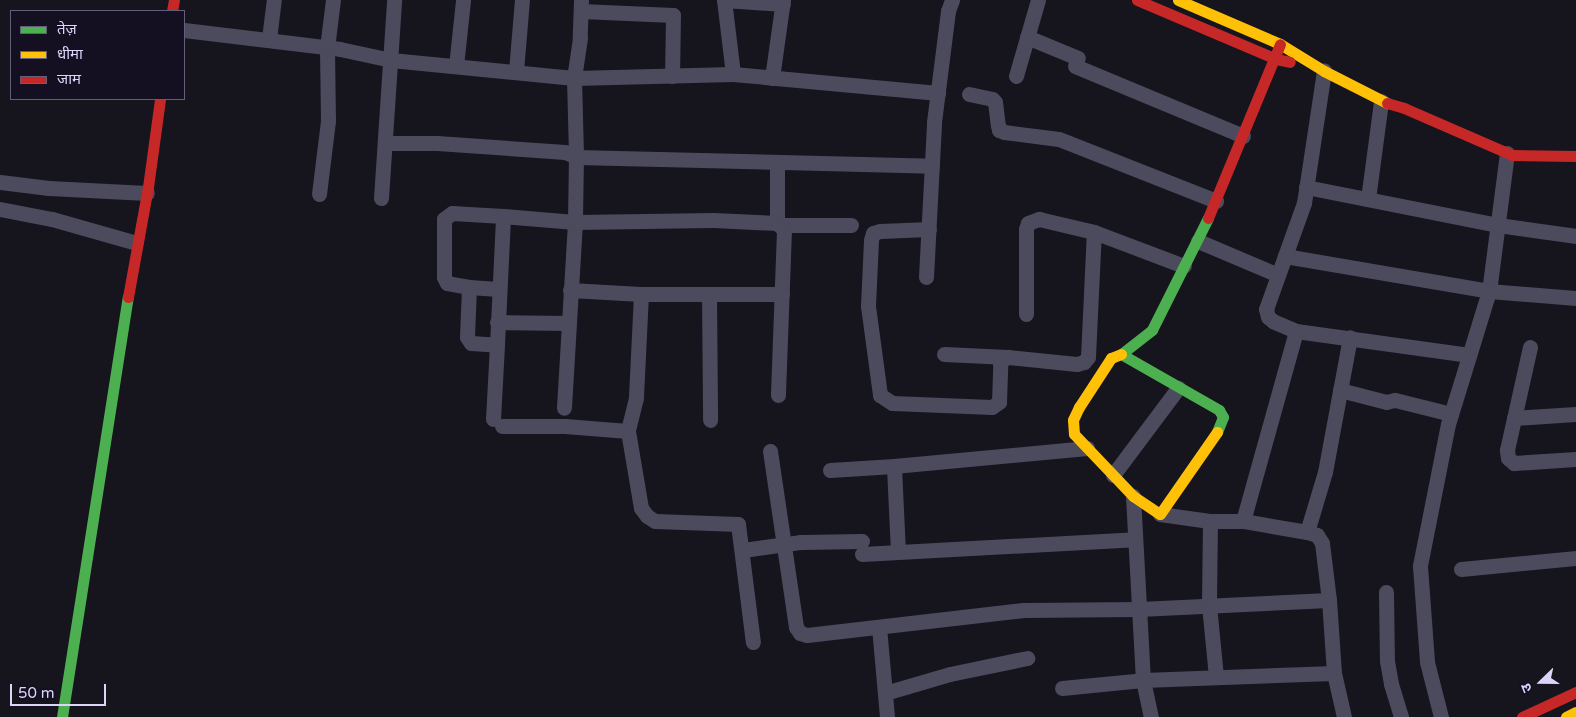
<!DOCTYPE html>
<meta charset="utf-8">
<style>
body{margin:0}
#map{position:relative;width:1576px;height:717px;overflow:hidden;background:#16141d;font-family:"Varela Round","Noto Sans Devanagari",sans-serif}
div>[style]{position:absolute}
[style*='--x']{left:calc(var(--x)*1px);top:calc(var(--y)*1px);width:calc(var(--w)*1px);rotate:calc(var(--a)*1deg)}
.street>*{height:15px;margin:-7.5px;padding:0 7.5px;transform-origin:7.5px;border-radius:7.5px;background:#4c4a5d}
.fast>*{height:11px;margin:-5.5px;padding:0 5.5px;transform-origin:5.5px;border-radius:5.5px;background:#4caf50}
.slow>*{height:11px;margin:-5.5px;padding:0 5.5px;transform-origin:5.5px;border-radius:5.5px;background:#ffc107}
.jam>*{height:11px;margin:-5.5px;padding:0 5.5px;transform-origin:5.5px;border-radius:5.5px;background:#c62828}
span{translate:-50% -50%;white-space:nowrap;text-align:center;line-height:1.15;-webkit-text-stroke:4.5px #141021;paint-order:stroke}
.legend{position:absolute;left:10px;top:10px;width:175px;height:90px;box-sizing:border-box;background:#141021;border:1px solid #645f78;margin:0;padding:6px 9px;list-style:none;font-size:15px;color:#dcd5fa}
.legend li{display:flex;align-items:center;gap:10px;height:25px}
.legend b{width:25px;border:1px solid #645f78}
.north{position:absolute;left:1516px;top:657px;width:50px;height:50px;-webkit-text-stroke:4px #141021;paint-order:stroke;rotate:248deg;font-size:14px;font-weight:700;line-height:20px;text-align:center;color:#dcd5fa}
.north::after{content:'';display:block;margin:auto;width:18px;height:22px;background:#dcd5fa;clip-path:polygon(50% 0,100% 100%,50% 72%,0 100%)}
.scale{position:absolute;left:10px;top:684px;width:96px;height:22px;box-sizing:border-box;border:2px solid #dcd5fa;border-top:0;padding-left:6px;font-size:15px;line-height:18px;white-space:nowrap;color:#dcd5fa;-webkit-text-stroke:4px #141021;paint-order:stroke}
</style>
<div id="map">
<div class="street">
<i style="--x:581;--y:0;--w:38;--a:92"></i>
<i style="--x:580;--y:38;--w:40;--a:98.5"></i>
<i style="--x:574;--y:78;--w:79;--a:88.5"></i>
<i style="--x:576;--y:157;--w:356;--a:1.4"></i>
<i style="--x:724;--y:0;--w:59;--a:3.9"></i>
<i style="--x:581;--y:11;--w:92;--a:2.5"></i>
<i style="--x:673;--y:15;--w:61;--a:90.9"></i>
<i style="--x:184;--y:30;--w:157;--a:6.9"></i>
<i style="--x:340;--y:49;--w:52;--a:12.2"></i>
<i style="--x:391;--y:60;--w:184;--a:5.6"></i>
<i style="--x:574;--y:78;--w:159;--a:-1.4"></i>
<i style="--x:733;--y:74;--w:75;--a:-96.9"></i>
<i style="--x:1027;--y:37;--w:55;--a:22.4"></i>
<i style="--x:269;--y:39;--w:39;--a:-83"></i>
<i style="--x:456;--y:66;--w:66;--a:-83.9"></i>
<i style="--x:1075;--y:66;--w:182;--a:22.6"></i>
<i style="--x:516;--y:71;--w:71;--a:-85.2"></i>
<i style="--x:733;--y:74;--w:206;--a:5.3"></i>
<i style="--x:1016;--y:76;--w:79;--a:-73.9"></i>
<i style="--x:772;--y:78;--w:79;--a:-82"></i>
<i style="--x:969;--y:94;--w:24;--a:12"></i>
<i style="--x:992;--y:99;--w:4;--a:45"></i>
<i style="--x:995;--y:102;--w:23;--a:83"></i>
<i style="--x:998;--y:125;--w:5;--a:79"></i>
<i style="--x:999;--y:130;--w:5;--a:22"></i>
<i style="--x:1004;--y:132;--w:55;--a:7.3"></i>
<i style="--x:1059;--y:139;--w:169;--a:21.5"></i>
<i style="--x:385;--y:143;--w:52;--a:0"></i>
<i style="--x:437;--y:143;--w:128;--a:4"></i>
<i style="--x:565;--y:152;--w:12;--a:24"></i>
<i style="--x:576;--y:157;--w:65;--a:90.9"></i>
<i style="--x:575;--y:222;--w:186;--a:93.4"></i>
<i style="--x:1507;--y:153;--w:139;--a:97.4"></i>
<i style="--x:1489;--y:291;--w:87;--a:4.6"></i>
<i style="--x:0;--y:182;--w:49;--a:7"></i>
<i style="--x:49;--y:188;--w:98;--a:2.9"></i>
<i style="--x:1306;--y:187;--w:196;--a:11.2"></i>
<i style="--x:1498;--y:225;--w:79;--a:8"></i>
<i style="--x:319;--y:194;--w:74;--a:-83"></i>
<i style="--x:328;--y:121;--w:73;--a:-90.8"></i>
<i style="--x:327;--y:48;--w:48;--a:-82.9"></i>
<i style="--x:381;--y:198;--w:198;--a:-86.2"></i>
<i style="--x:1368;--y:199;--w:99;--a:-82.4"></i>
<i style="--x:0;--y:209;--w:53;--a:10.9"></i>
<i style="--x:52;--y:219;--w:87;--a:15.9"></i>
<i style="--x:777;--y:223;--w:60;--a:-90"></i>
<i style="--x:782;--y:225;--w:69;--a:0"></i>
<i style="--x:929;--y:229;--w:49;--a:177.7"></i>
<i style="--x:880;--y:231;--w:7;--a:164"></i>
<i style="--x:873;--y:233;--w:7;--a:106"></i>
<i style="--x:871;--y:240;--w:66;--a:92.6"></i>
<i style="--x:868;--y:306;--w:90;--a:82.3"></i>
<i style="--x:880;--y:395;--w:14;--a:34"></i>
<i style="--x:892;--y:403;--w:100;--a:2.3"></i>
<i style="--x:992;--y:407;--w:9;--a:-36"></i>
<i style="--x:999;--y:402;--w:38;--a:-88"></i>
<i style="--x:1000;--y:364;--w:4;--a:-76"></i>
<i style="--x:1001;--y:360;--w:8;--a:-23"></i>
<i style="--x:1008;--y:357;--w:69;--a:5.8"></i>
<i style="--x:1077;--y:364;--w:7;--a:-16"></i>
<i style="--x:1084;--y:362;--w:6;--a:-51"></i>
<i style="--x:1088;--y:357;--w:125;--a:-87.3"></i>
<i style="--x:1198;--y:241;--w:87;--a:23"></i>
<i style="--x:1285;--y:256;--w:207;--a:9.7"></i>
<i style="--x:1489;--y:291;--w:139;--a:107.1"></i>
<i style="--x:1448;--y:424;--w:145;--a:101.2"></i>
<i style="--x:1420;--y:566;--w:96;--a:85.8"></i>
<i style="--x:1427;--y:662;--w:57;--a:75.7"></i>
<i style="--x:926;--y:277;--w:155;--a:-87"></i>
<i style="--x:934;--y:122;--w:112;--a:-82.8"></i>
<i style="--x:948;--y:11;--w:12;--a:-70"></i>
<i style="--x:469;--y:287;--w:22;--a:-170"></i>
<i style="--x:447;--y:283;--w:7;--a:-117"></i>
<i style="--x:444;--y:277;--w:58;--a:-90"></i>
<i style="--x:444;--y:219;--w:10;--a:-37"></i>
<i style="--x:452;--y:213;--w:51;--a:3.4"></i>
<i style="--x:498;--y:289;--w:29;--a:-176"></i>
<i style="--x:469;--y:287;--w:50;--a:92.3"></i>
<i style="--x:467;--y:337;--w:7;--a:56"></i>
<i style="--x:471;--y:343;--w:26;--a:4"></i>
<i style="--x:497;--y:345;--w:129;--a:-87.3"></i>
<i style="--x:503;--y:216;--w:72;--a:4.8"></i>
<i style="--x:575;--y:222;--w:138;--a:-0.8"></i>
<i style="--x:713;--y:220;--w:64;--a:2.7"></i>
<i style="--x:777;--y:223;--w:10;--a:45"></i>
<i style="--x:784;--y:230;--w:165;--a:92.1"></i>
<i style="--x:570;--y:290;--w:71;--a:3.2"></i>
<i style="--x:641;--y:294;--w:104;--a:92.8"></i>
<i style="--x:636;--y:398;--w:34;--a:104"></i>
<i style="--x:628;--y:431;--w:78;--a:80.4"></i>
<i style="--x:641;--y:508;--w:10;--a:53"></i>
<i style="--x:647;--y:516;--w:9;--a:32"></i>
<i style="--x:655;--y:521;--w:83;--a:2.1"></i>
<i style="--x:738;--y:524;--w:119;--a:82.8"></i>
<i style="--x:641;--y:294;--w:141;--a:0"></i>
<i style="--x:709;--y:294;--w:126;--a:89.5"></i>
<i style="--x:1026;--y:314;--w:85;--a:-90"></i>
<i style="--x:1026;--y:229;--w:6;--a:-72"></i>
<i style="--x:1028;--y:223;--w:12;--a:-20"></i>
<i style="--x:1039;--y:219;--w:57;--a:13.3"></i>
<i style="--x:1094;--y:232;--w:96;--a:20.7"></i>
<i style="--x:497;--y:322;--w:71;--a:0.8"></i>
<i style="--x:1296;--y:331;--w:175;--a:7.9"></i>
<i style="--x:1530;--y:347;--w:106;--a:102.6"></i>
<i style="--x:1507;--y:450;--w:8;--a:83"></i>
<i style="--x:1508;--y:458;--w:8;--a:40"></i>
<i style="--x:1514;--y:463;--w:62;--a:-3.7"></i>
<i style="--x:944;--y:354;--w:64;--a:2.7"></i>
<i style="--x:1340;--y:390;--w:48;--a:14.6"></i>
<i style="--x:1386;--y:402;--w:9;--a:-13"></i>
<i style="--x:1395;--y:400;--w:58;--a:14"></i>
<i style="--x:1514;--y:418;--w:62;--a:-3.7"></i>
<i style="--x:493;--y:419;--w:74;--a:-86.9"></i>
<i style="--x:502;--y:426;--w:63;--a:0"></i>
<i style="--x:565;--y:426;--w:63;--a:4.5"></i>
<i style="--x:770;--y:451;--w:178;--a:81.6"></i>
<i style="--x:796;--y:627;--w:7;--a:56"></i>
<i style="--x:800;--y:633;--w:7;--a:16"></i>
<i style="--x:807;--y:635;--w:218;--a:-6.6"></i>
<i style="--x:1024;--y:610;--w:115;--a:-0.5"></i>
<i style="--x:1139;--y:609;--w:190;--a:-2.7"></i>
<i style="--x:830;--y:470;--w:64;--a:-3.6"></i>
<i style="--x:1113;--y:475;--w:109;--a:-53.2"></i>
<i style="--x:1133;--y:496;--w:184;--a:86.9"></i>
<i style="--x:1143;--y:680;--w:191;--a:-2.1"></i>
<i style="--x:1160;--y:514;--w:50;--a:8"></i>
<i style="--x:1210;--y:521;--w:33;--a:0"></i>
<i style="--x:1210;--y:521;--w:84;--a:90.7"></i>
<i style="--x:1209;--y:605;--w:72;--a:84.4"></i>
<i style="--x:1307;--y:532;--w:65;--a:-170.2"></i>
<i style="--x:1243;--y:521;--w:197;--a:-74.4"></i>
<i style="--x:1296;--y:331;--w:25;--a:-157"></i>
<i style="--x:1273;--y:321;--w:6;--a:-141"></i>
<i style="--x:1268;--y:317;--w:8;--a:-104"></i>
<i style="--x:1266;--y:309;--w:113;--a:-70.3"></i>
<i style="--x:1304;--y:203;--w:134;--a:-81.4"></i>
<i style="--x:743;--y:550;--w:59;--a:-7.9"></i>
<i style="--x:801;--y:542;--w:61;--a:-0.9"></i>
<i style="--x:898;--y:552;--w:86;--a:-92.7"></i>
<i style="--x:894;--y:466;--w:194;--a:-5.3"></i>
<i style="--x:862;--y:554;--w:273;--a:-3.1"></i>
<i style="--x:1461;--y:569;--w:116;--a:-5.5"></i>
<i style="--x:1386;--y:592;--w:69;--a:89.2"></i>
<i style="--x:1387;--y:661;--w:23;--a:80"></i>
<i style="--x:1391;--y:684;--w:34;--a:73"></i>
<i style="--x:879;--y:627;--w:90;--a:84.9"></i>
<i style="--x:1062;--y:688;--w:81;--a:-5.6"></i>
<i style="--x:1143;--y:680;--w:38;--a:78"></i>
<i style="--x:885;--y:693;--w:68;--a:-16.3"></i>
<i style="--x:950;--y:674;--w:79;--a:-11.7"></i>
<i style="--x:1344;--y:717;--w:45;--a:-102.8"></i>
<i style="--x:1334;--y:673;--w:73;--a:-93.9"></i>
<i style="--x:1329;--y:600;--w:57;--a:-97"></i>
<i style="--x:1322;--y:543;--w:9;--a:-122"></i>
<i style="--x:1317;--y:535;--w:10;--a:-163"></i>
<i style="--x:1307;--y:532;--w:63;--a:-73.3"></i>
<i style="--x:1325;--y:472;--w:137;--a:-79.5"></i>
</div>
<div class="fast">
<i style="--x:1208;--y:218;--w:125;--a:116.6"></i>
<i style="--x:1152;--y:330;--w:39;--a:142"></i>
<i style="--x:1121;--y:354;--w:113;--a:29.7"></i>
<i style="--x:1219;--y:410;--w:8;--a:60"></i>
<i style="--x:1223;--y:417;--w:16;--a:112"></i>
<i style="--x:62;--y:717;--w:425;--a:-81.1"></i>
</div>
<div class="slow">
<i style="--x:1178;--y:0;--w:111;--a:23.3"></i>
<i style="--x:1280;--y:44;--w:52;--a:31.5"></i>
<i style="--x:1324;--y:71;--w:71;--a:26.9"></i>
<i style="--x:1121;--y:354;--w:11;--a:158"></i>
<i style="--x:1111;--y:358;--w:59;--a:123.1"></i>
<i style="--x:1079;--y:407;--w:14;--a:115"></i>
<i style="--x:1073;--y:420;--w:14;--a:86"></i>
<i style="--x:1074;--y:434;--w:86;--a:46.4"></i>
<i style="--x:1133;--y:496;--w:32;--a:34"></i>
<i style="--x:1160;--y:514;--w:100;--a:-55.2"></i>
<i style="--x:1566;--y:717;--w:11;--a:-27"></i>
</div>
<div class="jam">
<i style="--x:1137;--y:0;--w:151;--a:23"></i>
<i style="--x:1276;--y:59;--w:14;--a:12"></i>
<i style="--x:172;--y:11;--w:11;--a:-80"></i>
<i style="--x:1387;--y:103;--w:18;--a:16"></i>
<i style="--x:1404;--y:108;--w:118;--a:23.5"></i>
<i style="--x:1512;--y:155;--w:64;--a:0.9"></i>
<i style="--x:1208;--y:218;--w:188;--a:-67.5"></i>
<i style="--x:128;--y:297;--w:112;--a:-79.7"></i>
<i style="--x:148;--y:187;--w:89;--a:-82.2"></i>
<i style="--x:1522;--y:717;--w:60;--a:-24.8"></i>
</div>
<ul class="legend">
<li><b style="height:6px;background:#4caf50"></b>तेज़</li>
<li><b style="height:6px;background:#ffc107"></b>धीमा</li>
<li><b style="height:6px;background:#c62828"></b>जाम</li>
</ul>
<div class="north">उ</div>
<div class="scale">50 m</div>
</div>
